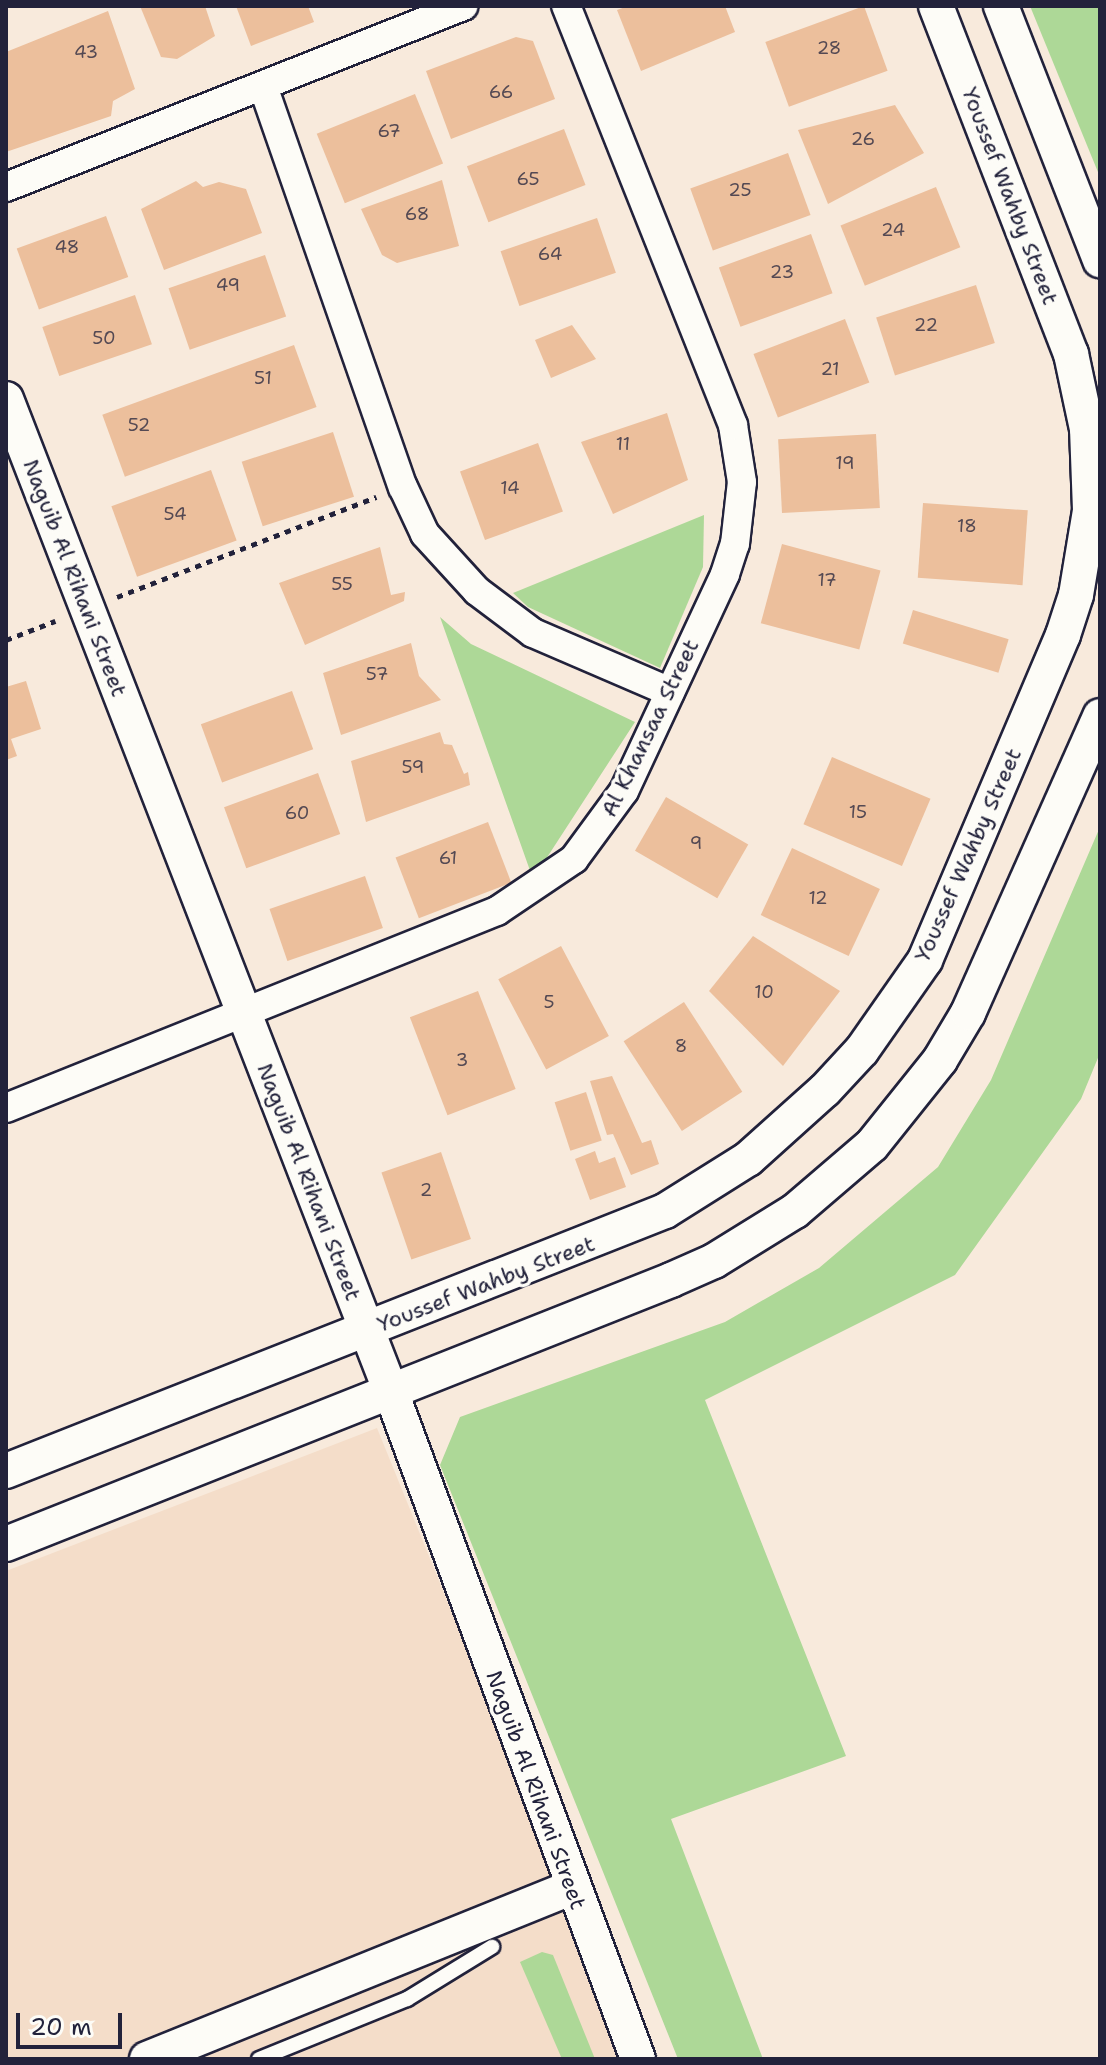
<!DOCTYPE html>
<style>
body{margin:0}
#map{position:relative;width:1106px;height:2065px;overflow:hidden;background:#f8eadc;font-family:"Shantell Sans",sans-serif}
div>[style]{position:absolute}
[style*='--x']{left:calc(var(--x)*1px);top:calc(var(--y)*1px);width:calc(var(--w)*1px);rotate:calc(var(--a)*1deg)}
.built>*{inset:0;background:#f4ddc9}
.green>*{inset:0;background:#add897}
.building>*{inset:0;background:#ecbf9c;transform-origin:0 0}
.path>*{height:5px;margin-top:-2.5px;transform-origin:0;background:repeating-linear-gradient(90deg,#22223b 0 6px,transparent 0 12px)}
.roads{filter:drop-shadow(2px 0 #22223b) drop-shadow(-2px 0 #22223b) drop-shadow(0 2px #22223b) drop-shadow(0 -2px #22223b)}
.service>*{height:14px;margin:-7px;padding:0 7px;transform-origin:7px;border-radius:7px;background:#fdfcf7}
.minor>*{height:28px;margin:-14px;padding:0 14px;transform-origin:14px;border-radius:14px;background:#fdfcf7}
.tertiary>*{height:34px;margin:-17px;padding:0 17px;transform-origin:17px;border-radius:17px;background:#fdfcf7}
span{translate:-50% -50%;white-space:nowrap;text-align:center;line-height:1.15;-webkit-text-stroke:7px #fdfcf7;paint-order:stroke}
.number-label{font-size:18px;color:#544953}
.number-label span{-webkit-text-stroke-width:0}
.street-label{font-size:22px;color:#22223b}
.frame{position:absolute;inset:0;border:8px solid #22223b;pointer-events:none}
.scale{position:absolute;left:16px;top:2013px;width:106px;height:36px;box-sizing:border-box;border:4px solid #22223b;border-top:0;padding-left:10px;font-size:24px;line-height:28px;white-space:nowrap;color:#22223b;-webkit-text-stroke:6px #fdfcf7;paint-order:stroke}
</style>
<div id="map">
<div class="built">
<i style="clip-path:polygon(377px 1428px,633px 2059px,6px 2059px,6px 1571px)"></i>
</div>
<div class="green">
<i style="clip-path:polygon(1030px 6px,1100px 6px,1100px 177px)"></i>
<i style="clip-path:polygon(704px 515px,703px 567px,660px 668px,528px 607px,513px 593px)"></i>
<i style="clip-path:polygon(440px 617px,471px 644px,635px 722px,533px 879px)"></i>
<i style="clip-path:polygon(1100px 827px,1100px 1053px,1081px 1099px,955px 1275px,705px 1400px,846px 1756px,671px 1819px,763px 2059px,678px 2059px,440px 1465px,460px 1417px,725px 1322px,819px 1268px,938px 1167px,991px 1080px)"></i>
<i style="clip-path:polygon(542px 1952px,553px 1955px,595px 2059px,562px 2059px,520px 1962px)"></i>
</div>
<div class="building">
<i style="clip-path:polygon(140px 6px,205px 6px,215px 36px,177px 59px,161px 57px)"></i>
<i style="clip-path:polygon(236px 6px,308px 6px,314px 22px,251px 46px)"></i>
<i style="clip-path:polygon(628px 6px,725px 6px,735px 32px,641px 71px,617px 10px)"></i>
<i style="left:864px;top:6px;width:69px;height:105px;rotate:70deg"></i>
<i style="clip-path:polygon(108px 11px,135px 89px,113px 101px,111px 116px,6px 152px,6px 52px)"></i>
<i style="clip-path:polygon(516px 37px,533px 41px,555px 99px,451px 139px,426px 71px)"></i>
<i style="left:415px;top:94px;width:75px;height:106px;rotate:68deg"></i>
<i style="clip-path:polygon(895px 105px,924px 153px,828px 204px,798px 130px)"></i>
<i style="left:564px;top:129px;width:60px;height:104px;rotate:69deg"></i>
<i style="left:788px;top:153px;width:66px;height:104px;rotate:70deg"></i>
<i style="clip-path:polygon(442px 180px,459px 246px,397px 263px,382px 255px,361px 209px)"></i>
<i style="clip-path:polygon(196px 181px,203px 187px,219px 182px,246px 189px,262px 233px,164px 270px,141px 209px)"></i>
<i style="left:936px;top:187px;width:65px;height:103px;rotate:68deg"></i>
<i style="left:106px;top:216px;width:65px;height:95px;rotate:70deg"></i>
<i style="left:597px;top:218px;width:58px;height:102px;rotate:71deg"></i>
<i style="left:811px;top:234px;width:63px;height:98px;rotate:70deg"></i>
<i style="left:265px;top:255px;width:65px;height:102px;rotate:71deg"></i>
<i style="left:976px;top:285px;width:61px;height:105px;rotate:72deg"></i>
<i style="left:135px;top:295px;width:52px;height:98px;rotate:71deg"></i>
<i style="left:845px;top:319px;width:68px;height:98px;rotate:69deg"></i>
<i style="clip-path:polygon(572px 325px,596px 359px,551px 378px,535px 340px)"></i>
<i style="left:294px;top:345px;width:66px;height:204px;rotate:70deg"></i>
<i style="clip-path:polygon(667px 413px,688px 480px,613px 514px,581px 442px)"></i>
<i style="left:333px;top:432px;width:68px;height:96px;rotate:72deg"></i>
<i style="left:876px;top:434px;width:74px;height:98px;rotate:87deg"></i>
<i style="left:538px;top:443px;width:73px;height:83px;rotate:70deg"></i>
<i style="left:211px;top:470px;width:75px;height:106px;rotate:70deg"></i>
<i style="left:923px;top:503px;width:105px;height:75px;rotate:4deg"></i>
<i style="left:782px;top:544px;width:102px;height:82px;rotate:15deg"></i>
<i style="clip-path:polygon(380px 547px,391px 595px,405px 592px,404px 601px,305px 645px,279px 583px)"></i>
<i style="left:913px;top:610px;width:100px;height:35px;rotate:17deg"></i>
<i style="clip-path:polygon(411px 643px,419px 676px,441px 700px,341px 735px,323px 673px)"></i>
<i style="clip-path:polygon(26px 681px,41px 729px,11px 739px,17px 756px,6px 760px,6px 687px)"></i>
<i style="left:292px;top:691px;width:62px;height:97px;rotate:70deg"></i>
<i style="clip-path:polygon(440px 732px,444px 744px,452px 745px,464px 774px,468px 772px,470px 785px,366px 822px,351px 761px)"></i>
<i style="left:832px;top:757px;width:107px;height:73px;rotate:23deg"></i>
<i style="left:318px;top:773px;width:65px;height:100px;rotate:70deg"></i>
<i style="left:666px;top:797px;width:95px;height:62px;rotate:30deg"></i>
<i style="left:488px;top:822px;width:65px;height:99px;rotate:69deg"></i>
<i style="left:792px;top:848px;width:97px;height:74px;rotate:25deg"></i>
<i style="left:365px;top:876px;width:55px;height:101px;rotate:71deg"></i>
<i style="clip-path:polygon(753px 936px,840px 991px,783px 1066px,709px 991px)"></i>
<i style="left:561px;top:946px;width:102px;height:71px;rotate:62deg"></i>
<i style="left:478px;top:991px;width:105px;height:73px;rotate:69deg"></i>
<i style="left:684px;top:1002px;width:107px;height:72px;rotate:57deg"></i>
<i style="clip-path:polygon(612px 1076px,642px 1143px,651px 1140px,659px 1164px,631px 1175px,613px 1134px,607px 1135px,590px 1081px)"></i>
<i style="left:586px;top:1092px;width:51px;height:33px;rotate:72deg"></i>
<i style="clip-path:polygon(595px 1151px,599px 1163px,615px 1157px,626px 1187px,590px 1200px,575px 1159px)"></i>
<i style="left:441px;top:1152px;width:92px;height:63px;rotate:71deg"></i>
</div>
<div class="path">
<i style="--x:117;--y:597;--w:278;--a:-21.1"></i>
<i style="--x:6;--y:640;--w:53;--a:-21.2"></i>
</div>
<div class="roads">
<div class="service">
<i style="--x:259;--y:2059;--w:160;--a:-22.1"></i>
<i style="--x:407;--y:1999;--w:100;--a:-31.5"></i>
</div>
<div class="minor">
<i style="--x:263;--y:86;--w:425;--a:70.8"></i>
<i style="--x:403;--y:487;--w:52;--a:64.9"></i>
<i style="--x:425;--y:534;--w:77;--a:47.6"></i>
<i style="--x:477;--y:591;--w:70;--a:36.9"></i>
<i style="--x:533;--y:633;--w:149;--a:23.3"></i>
<i style="--x:6;--y:187;--w:492;--a:-21.6"></i>
<i style="--x:6;--y:1108;--w:529;--a:-21.86"></i>
<i style="--x:497;--y:911;--w:93;--a:-34"></i>
<i style="--x:574;--y:859;--w:84;--a:-53.7"></i>
<i style="--x:624;--y:791;--w:239;--a:-65"></i>
<i style="--x:725;--y:574;--w:32;--a:-72"></i>
<i style="--x:735;--y:544;--w:62;--a:-83.6"></i>
<i style="--x:742;--y:482;--w:58;--a:-99"></i>
<i style="--x:733;--y:425;--w:451;--a:-111.7"></i>
</div>
<div class="tertiary">
<i style="--x:1001;--y:6;--w:273;--a:68.7"></i>
<i style="--x:6;--y:399;--w:1065;--a:68.81"></i>
<i style="--x:391;--y:1392;--w:711;--a:69.68"></i>
<i style="--x:6;--y:1471;--w:708;--a:-21.53"></i>
<i style="--x:665;--y:1211;--w:98;--a:-32.1"></i>
<i style="--x:748;--y:1159;--w:103;--a:-41.9"></i>
<i style="--x:825;--y:1090;--w:54;--a:-47.2"></i>
<i style="--x:862;--y:1050;--w:110;--a:-55"></i>
<i style="--x:925;--y:960;--w:353;--a:-67"></i>
<i style="--x:1063;--y:635;--w:42;--a:-72"></i>
<i style="--x:1076;--y:595;--w:86;--a:-80.6"></i>
<i style="--x:1090;--y:510;--w:81;--a:-92.1"></i>
<i style="--x:1087;--y:429;--w:77;--a:-102"></i>
<i style="--x:1071;--y:354;--w:373;--a:-111.2"></i>
<i style="--x:6;--y:1544;--w:715;--a:-21.65"></i>
<i style="--x:671;--y:1280;--w:47;--a:-23.8"></i>
<i style="--x:714;--y:1261;--w:95;--a:-31.7"></i>
<i style="--x:795;--y:1211;--w:101;--a:-40.6"></i>
<i style="--x:872;--y:1145;--w:109;--a:-51.3"></i>
<i style="--x:940;--y:1060;--w:55;--a:-59.2"></i>
<i style="--x:968;--y:1013;--w:325;--a:-66"></i>
<i style="--x:147;--y:2059;--w:457;--a:-22"></i>
</div>
</div>
<div class="number-label">
<span style="left:829px;top:48px">28</span>
<span style="left:86px;top:52px">43</span>
<span style="left:501px;top:92px">66</span>
<span style="left:389px;top:131px">67</span>
<span style="left:863px;top:139px">26</span>
<span style="left:528px;top:179px">65</span>
<span style="left:740px;top:190px">25</span>
<span style="left:417px;top:214px">68</span>
<span style="left:893px;top:230px">24</span>
<span style="left:67px;top:247px">48</span>
<span style="left:550px;top:254px">64</span>
<span style="left:782px;top:272px">23</span>
<span style="left:228px;top:285px">49</span>
<span style="left:926px;top:325px">22</span>
<span style="left:104px;top:338px">50</span>
<span style="left:830px;top:369px">21</span>
<span style="left:263px;top:378px">51</span>
<span style="left:139px;top:425px">52</span>
<span style="left:623px;top:444px">11</span>
<span style="left:845px;top:463px">19</span>
<span style="left:510px;top:488px">14</span>
<span style="left:175px;top:514px">54</span>
<span style="left:967px;top:526px">18</span>
<span style="left:827px;top:580px">17</span>
<span style="left:342px;top:584px">55</span>
<span style="left:377px;top:674px">57</span>
<span style="left:413px;top:767px">59</span>
<span style="left:858px;top:812px">15</span>
<span style="left:297px;top:813px">60</span>
<span style="left:696px;top:843px">9</span>
<span style="left:448px;top:858px">61</span>
<span style="left:818px;top:898px">12</span>
<span style="left:764px;top:992px">10</span>
<span style="left:549px;top:1002px">5</span>
<span style="left:681px;top:1046px">8</span>
<span style="left:462px;top:1060px">3</span>
<span style="left:426px;top:1190px">2</span>
</div>
<div class="street-label">
<span style="left:1010px;top:196px;rotate:69deg">Youssef Wahby Street</span>
<span style="left:75px;top:578px;rotate:69deg">Naguib Al Rihani Street</span>
<span style="left:650px;top:728px;rotate:-64deg">Al Khansaa Street</span>
<span style="left:968px;top:855px;rotate:-66deg">Youssef Wahby Street</span>
<span style="left:309px;top:1182px;rotate:69deg">Naguib Al Rihani Street</span>
<span style="left:486px;top:1284px;rotate:-21deg">Youssef Wahby Street</span>
<span style="left:536px;top:1790px;rotate:70deg">Naguib Al Rihani Street</span>
</div>
<div class="frame"></div>
<div class="scale">20 m</div>
</div>
